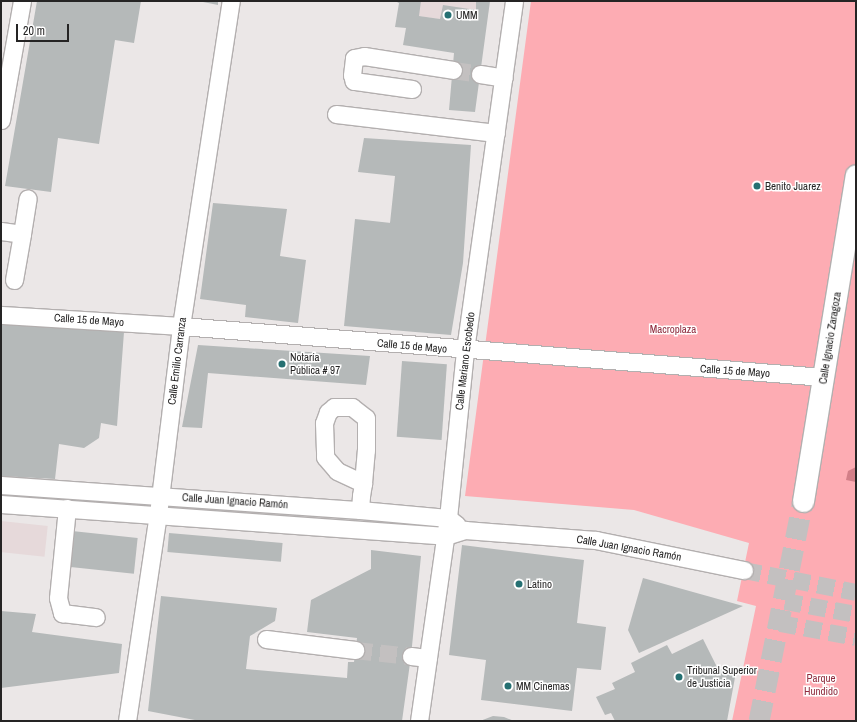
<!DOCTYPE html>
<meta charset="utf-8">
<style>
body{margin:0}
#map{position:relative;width:857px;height:722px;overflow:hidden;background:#ebe7e7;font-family:"Archivo Narrow",sans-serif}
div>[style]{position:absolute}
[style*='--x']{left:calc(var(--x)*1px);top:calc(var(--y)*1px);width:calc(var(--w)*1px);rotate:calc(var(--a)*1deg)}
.built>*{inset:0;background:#e6d9da;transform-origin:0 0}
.green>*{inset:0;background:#fdacb3}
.water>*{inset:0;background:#d27f88}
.building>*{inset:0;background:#b5b9b9;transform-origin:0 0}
.minor-tunnel>*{height:17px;margin-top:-8.5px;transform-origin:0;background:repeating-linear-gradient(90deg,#c3c0c0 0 17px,transparent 0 25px)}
.major-tunnel>*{height:21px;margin-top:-10.5px;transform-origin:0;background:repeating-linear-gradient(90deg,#c3c0c0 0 21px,transparent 0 31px)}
.roads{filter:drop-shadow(1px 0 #b3afaf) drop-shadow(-1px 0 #b3afaf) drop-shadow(0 1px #b3afaf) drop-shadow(0 -1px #b3afaf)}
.minor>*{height:17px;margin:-8.5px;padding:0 8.5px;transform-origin:8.5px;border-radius:8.5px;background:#fff}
.major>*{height:21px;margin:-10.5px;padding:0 10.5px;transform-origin:10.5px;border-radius:10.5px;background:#fff}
.dots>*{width:11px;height:11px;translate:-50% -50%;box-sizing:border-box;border:2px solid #fff;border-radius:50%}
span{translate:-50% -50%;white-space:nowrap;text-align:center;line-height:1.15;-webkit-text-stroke:3px #fff;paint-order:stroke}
.poi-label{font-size:11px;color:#252424}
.left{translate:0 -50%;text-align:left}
.street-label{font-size:11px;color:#252424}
.park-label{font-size:11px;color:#902d3f}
.frame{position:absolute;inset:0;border:2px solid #252424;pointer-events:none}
.scale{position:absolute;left:16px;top:24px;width:53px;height:18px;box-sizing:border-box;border:2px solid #252424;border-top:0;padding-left:5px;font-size:12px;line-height:14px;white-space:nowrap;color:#252424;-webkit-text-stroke:3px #fff;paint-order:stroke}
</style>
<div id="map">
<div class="built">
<i style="clip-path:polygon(400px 1px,490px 1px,486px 26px,398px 13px)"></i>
<i style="left:1px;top:521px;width:47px;height:31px;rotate:6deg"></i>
</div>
<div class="green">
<i style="clip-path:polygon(531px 1px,856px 1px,856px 721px,732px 721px,756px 606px,737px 601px,749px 543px,634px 510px,465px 496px)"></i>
</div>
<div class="water">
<i style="clip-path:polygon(856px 467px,856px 482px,846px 480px,848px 471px)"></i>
</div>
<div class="building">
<i style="clip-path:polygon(37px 1px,141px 1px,134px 43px,115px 40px,99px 144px,58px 138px,51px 192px,5px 186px)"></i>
<i style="clip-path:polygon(198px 1px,218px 1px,218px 5px)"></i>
<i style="clip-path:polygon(395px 1px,421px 1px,419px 16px,440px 19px,443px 5px,476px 10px,476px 1px,490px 1px,475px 112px,449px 110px,454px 53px,403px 45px,406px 28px,395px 27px,399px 3px)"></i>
<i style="clip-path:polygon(364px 138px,471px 145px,463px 263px,451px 335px,344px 326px,355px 219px,400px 224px,390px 223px,395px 176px,358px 172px)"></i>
<i style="clip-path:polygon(213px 203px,287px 209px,280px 256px,306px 260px,298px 323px,245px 317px,246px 305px,200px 299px)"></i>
<i style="clip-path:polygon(1px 323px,124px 332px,117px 426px,101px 423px,99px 438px,84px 448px,59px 444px,55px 479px,1px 476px)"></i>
<i style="clip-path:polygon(198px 345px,370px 356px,366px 385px,208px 373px,202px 428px,182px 427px)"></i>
<i style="left:402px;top:361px;width:45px;height:76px;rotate:4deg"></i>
<i style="left:72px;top:531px;width:66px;height:36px;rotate:6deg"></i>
<i style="left:169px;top:533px;width:114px;height:19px;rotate:5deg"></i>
<i style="clip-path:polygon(462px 545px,584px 560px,577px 623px,606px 627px,601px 670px,577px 668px,572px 711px,481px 700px,486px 660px,449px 655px)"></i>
<i style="clip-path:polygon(371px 550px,421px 556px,411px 656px,402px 721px,200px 721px,148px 711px,161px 596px,277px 608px,275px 621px,250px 636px,246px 669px,347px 678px,348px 662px,354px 662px,357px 638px,307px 632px,311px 600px,371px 569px)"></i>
<i style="clip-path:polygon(643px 578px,743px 606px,639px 653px,628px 630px)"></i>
<i style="clip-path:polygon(1px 611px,36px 614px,32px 632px,122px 644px,119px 673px,1px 688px)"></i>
<i style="clip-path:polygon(703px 639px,718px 669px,736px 672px,727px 721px,615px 721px,611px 713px,605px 715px,596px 697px,615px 689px,612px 683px,635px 672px,631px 663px,667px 645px,672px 654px)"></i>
<i style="clip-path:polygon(493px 716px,504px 717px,514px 721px,480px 721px)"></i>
</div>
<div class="minor-tunnel">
<i style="--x:453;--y:70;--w:27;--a:8"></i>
<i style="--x:744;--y:570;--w:114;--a:11.1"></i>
<i style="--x:785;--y:601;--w:72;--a:10.4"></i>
<i style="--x:780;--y:623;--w:77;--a:10.4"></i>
<i style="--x:355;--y:650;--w:56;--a:6.1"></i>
</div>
<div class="major-tunnel">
<i style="--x:759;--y:721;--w:224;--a:-78.7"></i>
</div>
<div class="roads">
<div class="minor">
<i style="--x:480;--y:74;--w:24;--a:9"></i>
<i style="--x:412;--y:89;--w:59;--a:-172.1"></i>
<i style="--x:354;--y:81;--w:6;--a:-108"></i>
<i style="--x:352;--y:75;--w:17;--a:-83"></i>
<i style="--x:354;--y:58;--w:10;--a:-11"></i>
<i style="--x:364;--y:56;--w:90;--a:8.9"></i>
<i style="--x:336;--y:114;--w:161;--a:6.8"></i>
<i style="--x:1;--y:120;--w:121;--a:-80"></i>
<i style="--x:1;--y:231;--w:21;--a:8"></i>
<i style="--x:22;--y:234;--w:36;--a:-81"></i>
<i style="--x:14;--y:280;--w:47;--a:-80.1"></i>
<i style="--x:1;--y:315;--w:180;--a:3.5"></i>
<i style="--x:181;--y:326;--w:644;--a:4.54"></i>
<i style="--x:1;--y:485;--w:360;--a:4"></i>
<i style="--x:360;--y:510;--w:88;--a:5.2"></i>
<i style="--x:448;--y:518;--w:11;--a:38"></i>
<i style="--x:1;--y:504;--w:446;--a:4.1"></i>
<i style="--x:446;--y:536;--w:20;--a:-18"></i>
<i style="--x:465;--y:530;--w:131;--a:4.4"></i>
<i style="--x:596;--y:540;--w:151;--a:11.5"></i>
<i style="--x:67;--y:508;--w:90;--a:95.7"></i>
<i style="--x:58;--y:598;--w:16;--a:75"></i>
<i style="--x:62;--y:613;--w:34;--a:7"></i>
<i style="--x:360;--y:510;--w:14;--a:-86"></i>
<i style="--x:361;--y:496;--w:13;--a:-81"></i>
<i style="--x:363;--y:483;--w:33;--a:-85"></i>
<i style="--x:366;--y:450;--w:32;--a:-90"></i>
<i style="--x:366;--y:418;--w:18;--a:-142"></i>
<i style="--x:352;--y:407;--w:18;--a:180"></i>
<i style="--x:334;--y:407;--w:8;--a:140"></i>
<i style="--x:328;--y:412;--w:12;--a:110"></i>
<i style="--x:324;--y:423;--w:34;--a:88"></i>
<i style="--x:325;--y:457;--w:18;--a:49"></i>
<i style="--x:337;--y:471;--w:29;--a:25"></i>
<i style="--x:266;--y:639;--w:90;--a:7"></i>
<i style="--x:411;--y:656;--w:17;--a:7"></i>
<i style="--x:127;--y:721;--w:209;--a:-81.5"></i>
<i style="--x:158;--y:514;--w:189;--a:-83"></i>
<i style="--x:181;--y:326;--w:329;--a:-81.3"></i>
<i style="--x:419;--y:721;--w:205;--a:-81.9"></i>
<i style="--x:448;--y:518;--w:169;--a:-84.2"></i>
<i style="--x:465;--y:350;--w:352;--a:-82"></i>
</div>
<div class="major">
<i style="--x:803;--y:501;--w:330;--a:-80.8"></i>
</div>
</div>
<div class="dots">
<i style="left:448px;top:15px;background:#257072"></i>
<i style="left:757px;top:186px;background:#257072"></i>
<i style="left:282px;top:364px;background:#257072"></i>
<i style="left:519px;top:584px;background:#257072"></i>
<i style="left:679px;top:677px;background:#257072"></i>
<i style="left:508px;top:686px;background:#257072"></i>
</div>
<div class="poi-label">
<span class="left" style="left:456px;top:15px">UMM</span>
<span class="left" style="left:765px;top:186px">Benito Juarez</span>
<span class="left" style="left:290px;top:364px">Notaría<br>Pública # 97</span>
<span class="left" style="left:527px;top:584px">Latino</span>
<span class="left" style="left:687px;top:677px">Tribunal Superior<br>de Justicia</span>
<span class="left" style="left:516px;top:686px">MM Cinemas</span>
</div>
<div class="street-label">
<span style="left:89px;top:320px;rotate:4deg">Calle 15 de Mayo</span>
<span style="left:830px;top:338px;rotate:-81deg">Calle Ignacio Zaragoza</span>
<span style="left:412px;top:346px;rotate:5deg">Calle 15 de Mayo</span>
<span style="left:177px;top:361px;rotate:-83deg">Calle Emilio Carranza</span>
<span style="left:465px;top:361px;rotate:-83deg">Calle Mariano Escobedo</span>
<span style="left:735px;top:371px;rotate:4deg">Calle 15 de Mayo</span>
<span style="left:235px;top:501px;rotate:4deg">Calle Juan Ignacio Ramón</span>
<span style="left:629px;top:548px;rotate:10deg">Calle Juan Ignacio Ramón</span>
</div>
<div class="park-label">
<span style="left:673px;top:329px">Macroplaza</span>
<span style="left:821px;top:685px">Parque<br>Hundido</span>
</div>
<div class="frame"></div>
<div class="scale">20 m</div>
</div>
